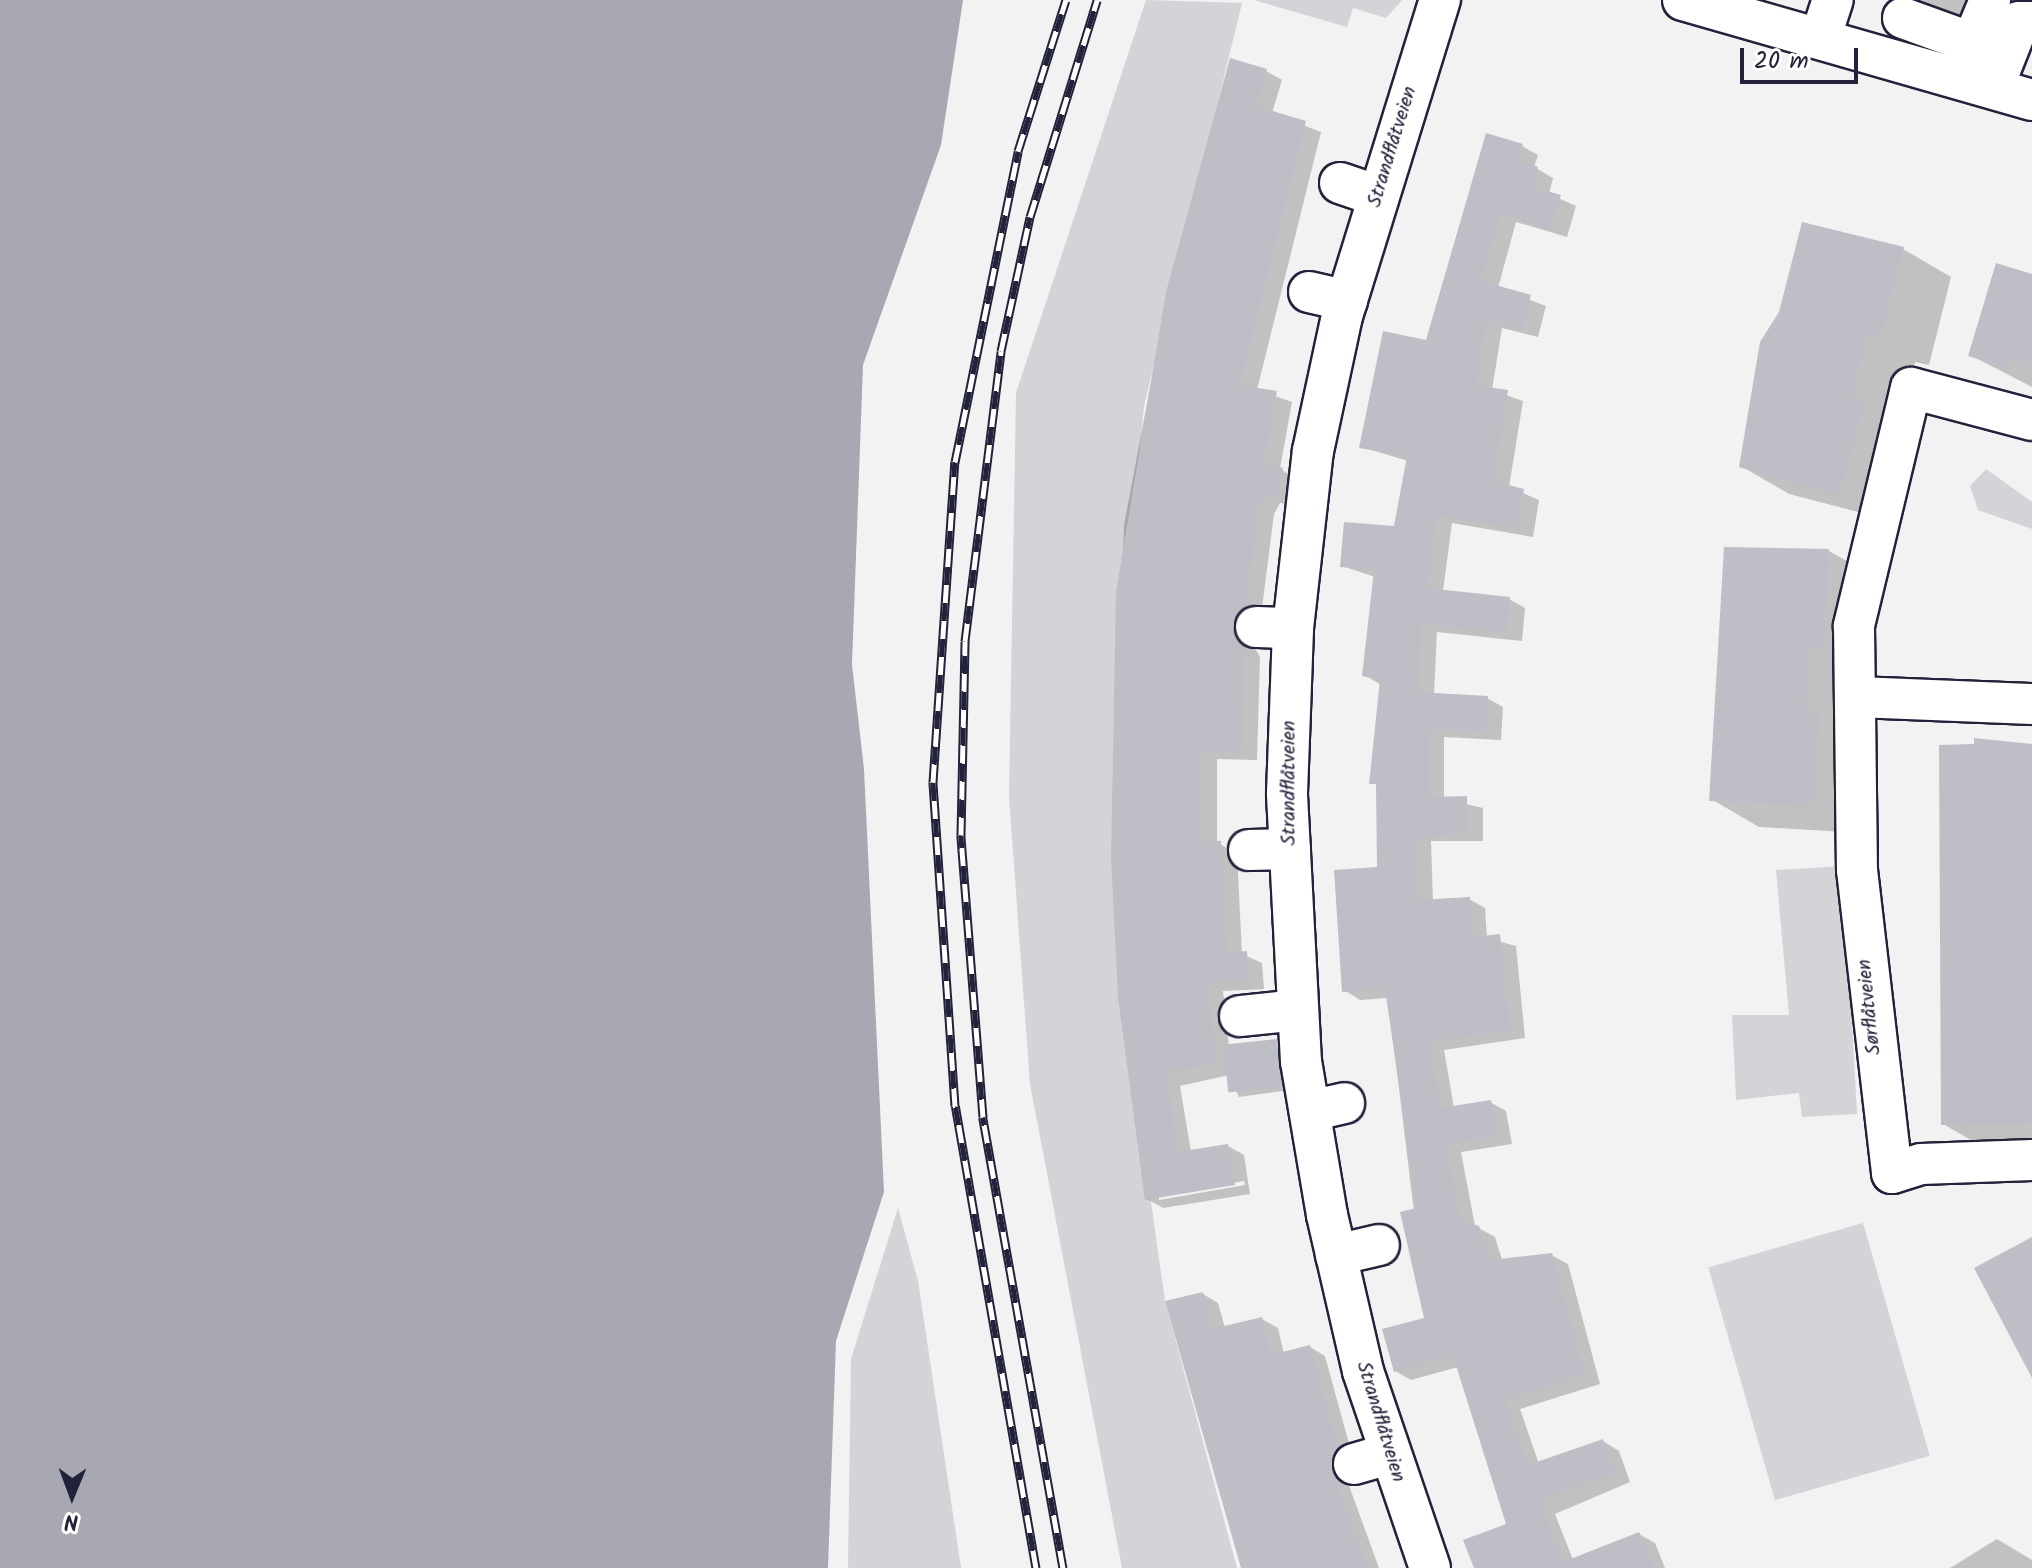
<!DOCTYPE html>
<meta charset="utf-8">
<style>
body{margin:0}
#map{position:relative;width:2032px;height:1568px;overflow:hidden;background:#f2f2f3;font-family:Kalam,sans-serif}
div>[style]{position:absolute}
[style*='--x']{left:calc(var(--x)*1px);top:calc(var(--y)*1px);width:calc(var(--w)*1px);rotate:calc(var(--a)*1deg)}
.green>*{inset:0;background:#d3d3d8;transform-origin:0 0}
.water>*{inset:0;background:#a8a8b2}
.shadow>*{inset:0;background:#0003}
.building>*{inset:0;background:#bebec6;transform-origin:0 0}
.roads{filter:drop-shadow(2px 0 #22223b) drop-shadow(-2px 0 #22223b) drop-shadow(0 2px #22223b) drop-shadow(0 -2px #22223b)}
.minor>*{height:40px;margin:-20px;padding:0 20px;transform-origin:20px;border-radius:20px;background:#fff}
.rail>*{height:9px;margin-top:-4.5px;transform-origin:0;background:repeating-linear-gradient(90deg,#fff 0 18px,#22223b 0 36px);box-sizing:border-box;border-block:2px solid #22223b}
span{translate:-50% -50%;white-space:nowrap;text-align:center;line-height:1.15;-webkit-text-stroke:8px #fff;paint-order:stroke}
.street-label{font-size:20px;color:#22223b}
.north{position:absolute;left:32px;top:1456px;width:80px;height:80px;-webkit-text-stroke:6px #fff;paint-order:stroke;rotate:181deg;font-size:22px;font-weight:700;line-height:32px;text-align:center;color:#22223b}
.north::after{content:'';display:block;margin:auto;width:28px;height:36px;background:#22223b;clip-path:polygon(50% 0,100% 100%,50% 72%,0 100%)}
.scale{position:absolute;left:1740px;top:48px;width:118px;height:36px;box-sizing:border-box;border:4px solid #22223b;border-top:0;padding-left:10px;font-size:24px;line-height:28px;white-space:nowrap;color:#22223b;-webkit-text-stroke:6px #fff;paint-order:stroke}
</style>
<div id="map">
<div class="green">
<i style="clip-path:polygon(1146px 0,1242px 3px,1144px 406px,1118px 680px,1118px 968px,1165px 1301px,1237px 1568px,1122px 1568px,1030px 1084px,1009px 797px,1016px 393px)"></i>
<i style="clip-path:polygon(1254px 0,1402px 0,1386px 18px,1353px 8px,1347px 27px)"></i>
<i style="clip-path:polygon(1986px 469px,2032px 502px,2032px 529px,1978px 510px,1970px 486px)"></i>
<i style="clip-path:polygon(1843px 866px,1857px 1114px,1802px 1117px,1799px 1093px,1736px 1100px,1732px 1015px,1789px 1015px,1776px 870px)"></i>
<i style="clip-path:polygon(898px 1208px,918px 1281px,961px 1568px,848px 1568px,851px 1359px)"></i>
<i style="left:1863px;top:1223px;width:242px;height:161px;rotate:74deg"></i>
</div>
<div class="water">
<i style="clip-path:polygon(0 0,963px 0,941px 145px,863px 365px,852px 665px,864px 769px,884px 1192px,836px 1341px,828px 1568px,0 1568px)"></i>
</div>
<div class="shadow">
<i style="clip-path:polygon(1915px 0,1982px 0,1973px 21px)"></i>
<i style="clip-path:polygon(evenodd,1266px 71px,1282px 80px,1272px 113px,1321px 132px,1257px 390px,1292px 402px,1280px 469px,1298px 479px,1294px 505px,1280px 503px,1274px 514px,1261px 616px,1248px 636px,1260px 657px,1257px 760px,1217px 759px,1217px 843px,1237px 853px,1242px 954px,1262px 963px,1264px 989px,1223px 991px,1229px 1047px,1284px 1046px,1289px 1090px,1239px 1097px,1229px 1075px,1180px 1086px,1191px 1152px,1228px 1146px,1244px 1155px,1250px 1194px,1163px 1208px,1147px 1199px,1113px 860px,1124px 525px,1168px 292px,1266px 71px,1244px 1181px,1245px 1185px,1159px 1200px,1159px 1196px,1244px 1181px)"></i>
<i style="clip-path:polygon(1522px 146px,1538px 155px,1534px 167px,1553px 178px,1549px 194px,1576px 206px,1567px 237px,1516px 222px,1498px 288px,1546px 306px,1538px 337px,1502px 328px,1492px 390px,1523px 401px,1509px 487px,1539px 500px,1533px 537px,1452px 523px,1443px 591px,1509px 599px,1525px 608px,1522px 641px,1437px 632px,1434px 695px,1487px 698px,1503px 707px,1501px 740px,1444px 737px,1444px 799px,1483px 808px,1483px 841px,1431px 841px,1433px 901px,1469px 899px,1485px 908px,1487px 938px,1516px 946px,1525px 1038px,1444px 1050px,1454px 1108px,1490px 1102px,1506px 1111px,1512px 1144px,1461px 1152px,1475px 1226px,1495px 1237px,1502px 1260px,1551px 1255px,1568px 1264px,1600px 1384px,1520px 1409px,1539px 1464px,1603px 1441px,1619px 1451px,1630px 1482px,1555px 1514px,1573px 1560px,1639px 1534px,1655px 1543px,1665px 1568px,1476px 1568px,1509px 1525px,1458px 1367px,1411px 1380px,1395px 1371px,1427px 1319px,1388px 998px,1360px 1000px,1344px 990px,1379px 869px,1378px 786px,1371px 782px,1381px 685px,1365px 675px,1375px 577px,1342px 566px,1396px 528px,1408px 461px,1362px 447px,1428px 342px)"></i>
<i style="clip-path:polygon(1903px 249px,1951px 277px,1929px 365px,1915px 362px,1889px 520px,1789px 494px,1741px 466px)"></i>
<i style="clip-path:polygon(2032px 276px,2032px 387px,1970px 355px)"></i>
<i style="clip-path:polygon(1829px 551px,1877px 578px,1861px 833px,1759px 827px,1711px 799px)"></i>
<i style="clip-path:polygon(2032px 745px,2032px 1151px,1992px 1152px,1943px 1124px,1976px 746px)"></i>
<i style="clip-path:polygon(1203px 1294px,1218px 1303px,1225px 1328px,1262px 1319px,1278px 1328px,1284px 1354px,1310px 1347px,1325px 1356px,1353px 1458px,1347px 1480px,1379px 1568px,1243px 1568px,1167px 1303px)"></i>
<i style="clip-path:polygon(1997px 1539px,2032px 1560px,2032px 1568px,1950px 1568px)"></i>
</div>
<div class="building">
<i style="clip-path:polygon(1230px 58px,1267px 69px,1256px 106px,1306px 121px,1240px 385px,1277px 391px,1264px 462px,1283px 468px,1278px 497px,1263px 495px,1259px 505px,1245px 607px,1233px 626px,1244px 647px,1242px 752px,1202px 751px,1202px 841px,1221px 841px,1227px 953px,1247px 951px,1249px 981px,1208px 983px,1217px 1065px,1167px 1071px,1177px 1152px,1228px 1144px,1235px 1185px,1145px 1200px,1118px 997px,1111px 860px,1116px 592px,1166px 292px)"></i>
<i style="clip-path:polygon(1486px 133px,1523px 144px,1518px 160px,1538px 167px,1532px 187px,1561px 195px,1550px 230px,1500px 214px,1481px 281px,1531px 295px,1522px 330px,1486px 320px,1476px 385px,1508px 390px,1493px 481px,1524px 489px,1517px 529px,1437px 515px,1427px 588px,1510px 597px,1506px 633px,1421px 624px,1418px 692px,1488px 696px,1486px 732px,1428px 729px,1429px 797px,1467px 796px,1467px 833px,1415px 839px,1418px 900px,1470px 897px,1472px 937px,1500px 934px,1510px 1030px,1429px 1042px,1440px 1108px,1491px 1100px,1496px 1136px,1446px 1144px,1460px 1220px,1479px 1226px,1490px 1260px,1552px 1253px,1585px 1375px,1505px 1401px,1528px 1465px,1603px 1439px,1615px 1473px,1539px 1500px,1563px 1562px,1639px 1532px,1654px 1568px,1474px 1568px,1463px 1540px,1506px 1524px,1453px 1356px,1394px 1372px,1382px 1329px,1424px 1318px,1400px 1212px,1417px 1208px,1385px 989px,1342px 992px,1334px 870px,1377px 867px,1376px 784px,1369px 784px,1380px 680px,1362px 676px,1374px 570px,1340px 567px,1344px 522px,1394px 526px,1407px 456px,1359px 448px,1383px 331px,1426px 340px)"></i>
<i style="clip-path:polygon(1802px 222px,1904px 247px,1880px 339px,1867px 336px,1851px 398px,1865px 402px,1840px 493px,1832px 495px,1739px 467px,1760px 342px,1779px 312px)"></i>
<i style="clip-path:polygon(1996px 263px,2032px 274px,2032px 365px,2011px 359px,2008px 368px,1968px 356px)"></i>
<i style="clip-path:polygon(1724px 547px,1829px 549px,1824px 647px,1809px 647px,1805px 711px,1820px 712px,1813px 806px,1709px 801px)"></i>
<i style="clip-path:polygon(1974px 738px,2032px 744px,2032px 1124px,1941px 1125px,1939px 745px,1974px 744px)"></i>
<i style="left:1277px;top:1039px;width:48px;height:54px;rotate:84deg"></i>
<i style="clip-path:polygon(2032px 1237px,2032px 1378px,1974px 1268px)"></i>
<i style="clip-path:polygon(1203px 1292px,1212px 1329px,1262px 1317px,1271px 1355px,1310px 1345px,1338px 1448px,1332px 1470px,1368px 1568px,1241px 1568px,1165px 1301px)"></i>
</div>
<div class="roads">
<div class="minor">
<i style="--x:1683;--y:0;--w:363;--a:16"></i>
<i style="--x:1903;--y:18;--w:73;--a:19.9"></i>
<i style="--x:1972;--y:43;--w:36;--a:113"></i>
<i style="--x:1821;--y:36;--w:38;--a:-72"></i>
<i style="--x:1972;--y:43;--w:47;--a:-67.3"></i>
<i style="--x:1993;--y:88;--w:71;--a:-68.5"></i>
<i style="--x:2019;--y:22;--w:13;--a:0"></i>
<i style="--x:1340;--y:183;--w:40;--a:18.9"></i>
<i style="--x:1309;--y:292;--w:39;--a:13"></i>
<i style="--x:2032;--y:420;--w:125;--a:-165.2"></i>
<i style="--x:1911;--y:388;--w:245;--a:103.5"></i>
<i style="--x:1854;--y:626;--w:244;--a:89.3"></i>
<i style="--x:1857;--y:870;--w:305;--a:83.4"></i>
<i style="--x:1892;--y:1173;--w:30;--a:-17"></i>
<i style="--x:1921;--y:1164;--w:111;--a:-2.1"></i>
<i style="--x:1256;--y:627;--w:37;--a:2"></i>
<i style="--x:1858;--y:697;--w:174;--a:2.3"></i>
<i style="--x:1249;--y:850;--w:41;--a:-1.4"></i>
<i style="--x:1240;--y:1016;--w:58;--a:-5.9"></i>
<i style="--x:1310;--y:1111;--w:35;--a:-13"></i>
<i style="--x:1336;--y:1255;--w:44;--a:-13.1"></i>
<i style="--x:1354;--y:1464;--w:36;--a:-16"></i>
<i style="--x:1430;--y:1568;--w:208;--a:-108.8"></i>
<i style="--x:1363;--y:1371;--w:160;--a:-103"></i>
<i style="--x:1327;--y:1215;--w:155;--a:-99.6"></i>
<i style="--x:1301;--y:1062;--w:269;--a:-93"></i>
<i style="--x:1287;--y:793;--w:165;--a:-87.9"></i>
<i style="--x:1293;--y:628;--w:178;--a:-83.6"></i>
<i style="--x:1313;--y:451;--w:138;--a:-77.9"></i>
<i style="--x:1342;--y:316;--w:331;--a:-72.8"></i>
</div>
</div>
<div class="rail">
<i style="--x:1036;--y:1568;--w:469;--a:-99.9"></i>
<i style="--x:955;--y:1106;--w:325;--a:-93.9"></i>
<i style="--x:933;--y:782;--w:321;--a:-86.1"></i>
<i style="--x:955;--y:462;--w:317;--a:-78.5"></i>
<i style="--x:1018;--y:151;--w:158;--a:-72.4"></i>
<i style="--x:1063;--y:1568;--w:458;--a:-100.1"></i>
<i style="--x:983;--y:1117;--w:283;--a:-94.5"></i>
<i style="--x:961;--y:835;--w:194;--a:-88.8"></i>
<i style="--x:965;--y:641;--w:292;--a:-82.9"></i>
<i style="--x:1001;--y:351;--w:137;--a:-77.8"></i>
<i style="--x:1030;--y:217;--w:227;--a:-72.8"></i>
</div>
<div class="street-label">
<span style="left:1393px;top:147px;rotate:-73deg">Strandflåtveien</span>
<span style="left:1290px;top:783px;rotate:-90deg">Strandflåtveien</span>
<span style="left:1870px;top:1007px;rotate:-96deg">Sørflåtveien</span>
<span style="left:1380px;top:1422px;rotate:73deg">Strandflåtveien</span>
</div>
<div class="north">N</div>
<div class="scale">20 m</div>
</div>
